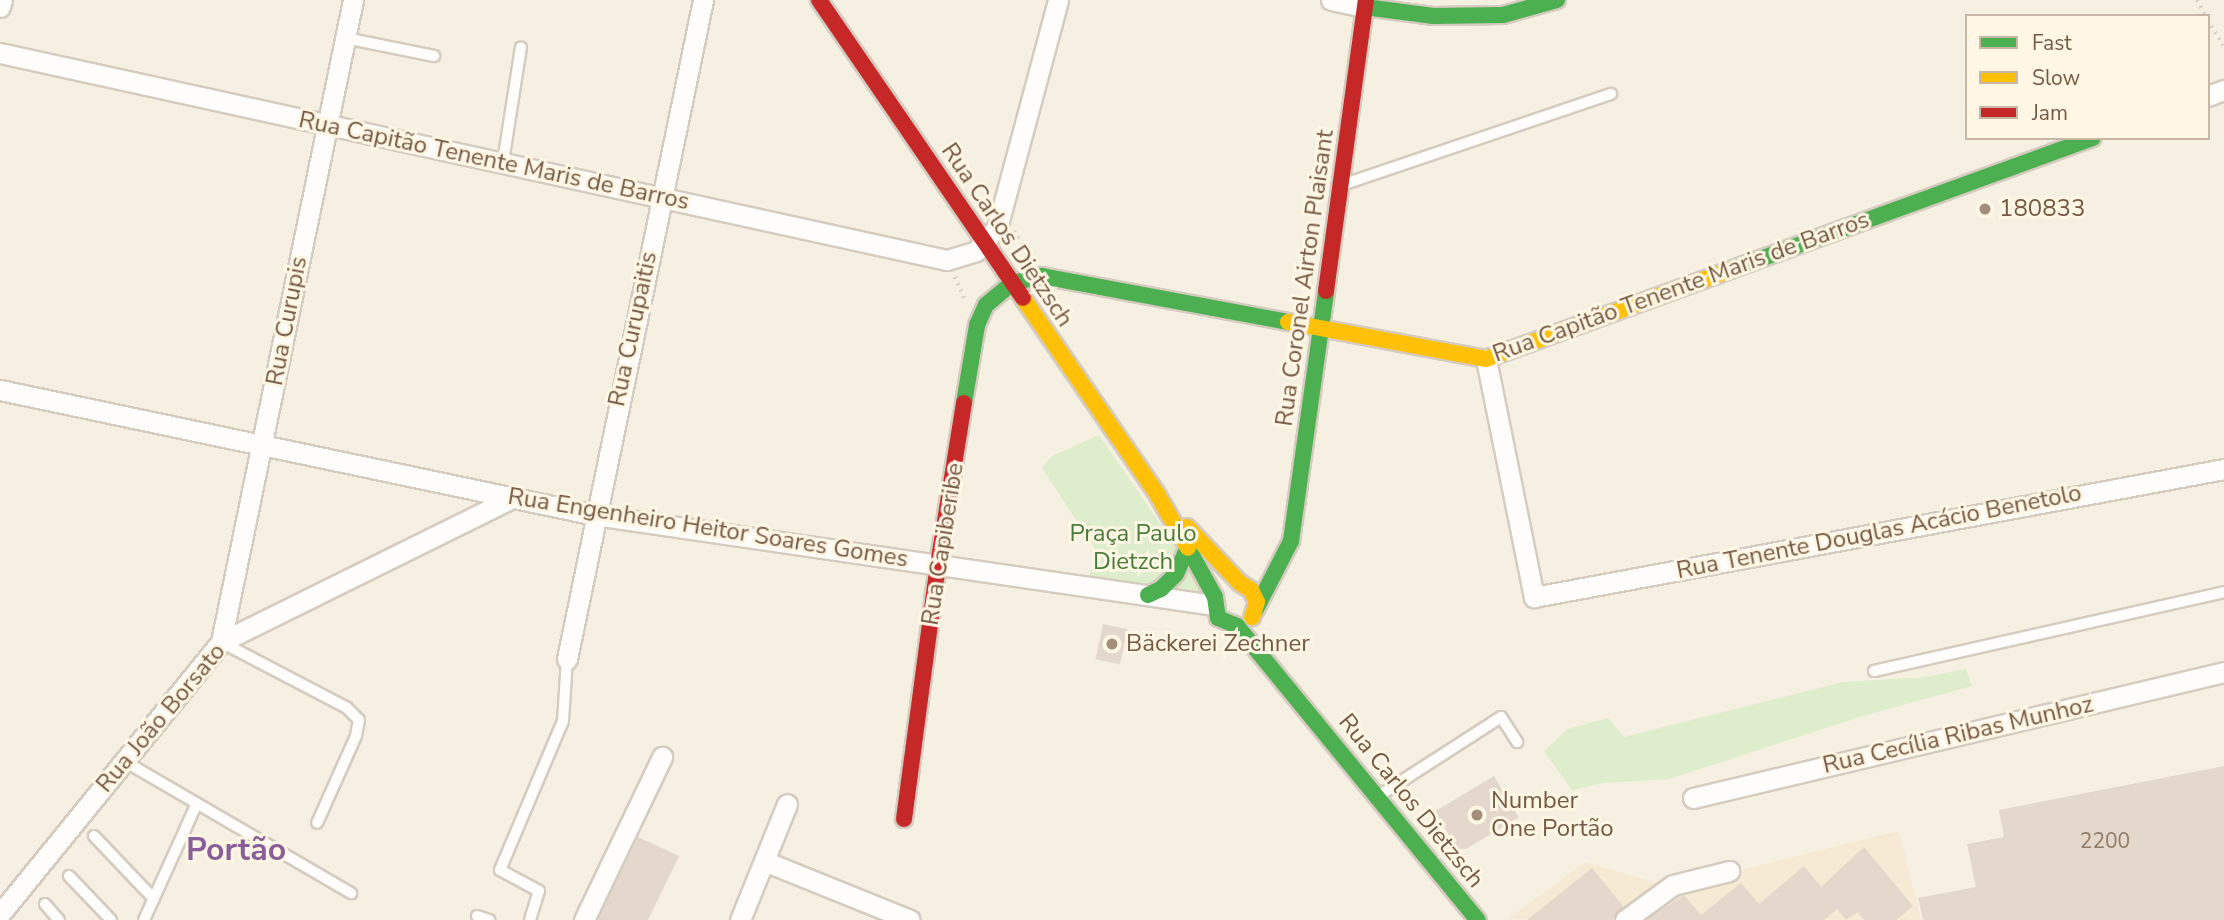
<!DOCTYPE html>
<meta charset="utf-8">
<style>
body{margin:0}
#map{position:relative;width:2224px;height:920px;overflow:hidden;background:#f6f0e3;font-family:"Nunito Sans",sans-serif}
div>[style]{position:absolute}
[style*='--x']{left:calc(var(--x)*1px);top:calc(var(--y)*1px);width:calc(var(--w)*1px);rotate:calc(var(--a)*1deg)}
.residential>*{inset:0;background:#f6ead5}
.green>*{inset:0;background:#deeecc}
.building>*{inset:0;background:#e3d8cb;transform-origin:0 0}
.path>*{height:3.5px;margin-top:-1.75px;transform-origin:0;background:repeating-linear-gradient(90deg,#d9d1ca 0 2px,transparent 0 7px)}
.roads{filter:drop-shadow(2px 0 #d5cbbf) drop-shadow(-2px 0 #d5cbbf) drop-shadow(0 2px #d5cbbf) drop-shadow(0 -2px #d5cbbf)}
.lane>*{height:10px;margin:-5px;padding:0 5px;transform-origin:5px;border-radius:5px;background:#fefdfb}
.street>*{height:19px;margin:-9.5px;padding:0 9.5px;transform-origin:9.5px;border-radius:9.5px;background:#fefdfb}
.fast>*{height:16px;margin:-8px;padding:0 8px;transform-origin:8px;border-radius:8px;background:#4caf50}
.slow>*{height:16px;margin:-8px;padding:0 8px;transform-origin:8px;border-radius:8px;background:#ffc107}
.jam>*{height:16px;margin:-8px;padding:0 8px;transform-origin:8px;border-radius:8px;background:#c62828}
.dots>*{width:19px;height:19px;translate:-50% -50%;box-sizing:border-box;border:4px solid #fff6e4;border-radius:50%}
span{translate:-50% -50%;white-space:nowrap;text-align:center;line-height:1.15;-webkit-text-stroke:6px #fff6e4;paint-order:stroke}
.number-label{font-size:21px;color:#927b67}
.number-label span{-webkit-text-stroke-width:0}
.street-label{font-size:24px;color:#755943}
.poi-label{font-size:24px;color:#755943}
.left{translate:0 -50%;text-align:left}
.park-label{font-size:24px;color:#497c3a}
.district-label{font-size:32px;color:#895e99;font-weight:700}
.legend{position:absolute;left:1965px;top:14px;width:245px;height:126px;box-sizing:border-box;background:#fff6e4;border:2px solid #c8b7a4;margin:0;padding:9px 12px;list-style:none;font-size:21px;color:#755943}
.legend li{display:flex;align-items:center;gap:14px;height:35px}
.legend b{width:35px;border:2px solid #c8b7a4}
</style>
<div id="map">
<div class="residential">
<i style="clip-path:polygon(1899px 831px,1921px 920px,1508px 919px,1585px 862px,1672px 887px)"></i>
</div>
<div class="green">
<i style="clip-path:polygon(1099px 435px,1210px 596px,1088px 579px,1097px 552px,1042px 468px,1052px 456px)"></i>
<i style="clip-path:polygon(1966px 669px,1972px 686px,1863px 716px,1669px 779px,1604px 783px,1572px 790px,1544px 751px,1568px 729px,1608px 718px,1624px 737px,1843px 682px,1925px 677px)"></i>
</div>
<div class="building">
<i style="left:1103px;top:624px;width:25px;height:36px;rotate:12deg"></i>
<i style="clip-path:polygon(2224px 766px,2224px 920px,1923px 920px,1918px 898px,1976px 887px,1967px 844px,2004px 837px,1999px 810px)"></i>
<i style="left:1494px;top:776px;width:48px;height:69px;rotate:59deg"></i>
<i style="clip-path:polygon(638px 837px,679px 856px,648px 920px,598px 920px)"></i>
<i style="clip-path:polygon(1864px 847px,1913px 906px,1896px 920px,1864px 920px,1858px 912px,1846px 920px,1837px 909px,1824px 920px,1646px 920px,1684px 895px,1701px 915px,1741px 883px,1759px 904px,1804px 866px,1821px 887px)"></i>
<i style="clip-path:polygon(1592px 868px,1623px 906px,1613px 920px,1527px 920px)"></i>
</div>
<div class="path">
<i style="--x:2197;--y:0;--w:18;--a:61"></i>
<i style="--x:2208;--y:20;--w:31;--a:59"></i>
<i style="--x:1014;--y:231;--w:31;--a:58"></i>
<i style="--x:955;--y:277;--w:24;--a:66"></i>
</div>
<div class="roads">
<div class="lane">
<i style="--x:345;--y:38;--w:91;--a:11.4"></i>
<i style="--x:503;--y:162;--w:116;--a:-81.1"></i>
<i style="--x:1345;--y:184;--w:281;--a:-18.7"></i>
<i style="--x:221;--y:642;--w:142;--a:27.6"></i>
<i style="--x:347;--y:708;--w:17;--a:45"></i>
<i style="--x:359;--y:720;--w:16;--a:101"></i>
<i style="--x:356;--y:736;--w:95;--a:114.1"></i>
<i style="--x:1874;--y:671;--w:359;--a:-12.7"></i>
<i style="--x:124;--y:761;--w:263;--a:30.2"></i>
<i style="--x:1380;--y:795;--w:144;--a:-32.8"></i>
<i style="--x:1501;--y:717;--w:30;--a:57"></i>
<i style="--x:94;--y:836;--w:87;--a:46.4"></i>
<i style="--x:69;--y:876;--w:61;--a:46.3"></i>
<i style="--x:45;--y:904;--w:21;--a:49"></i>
<i style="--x:477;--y:916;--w:13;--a:18"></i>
<i style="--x:144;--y:920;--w:128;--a:-65.6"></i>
<i style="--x:530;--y:920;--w:30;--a:-73"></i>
<i style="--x:539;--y:891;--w:44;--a:-151.7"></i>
<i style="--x:500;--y:870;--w:162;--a:-67.1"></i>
<i style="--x:563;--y:721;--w:62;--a:-86.3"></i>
</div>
<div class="street">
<i style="--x:1331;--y:0;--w:35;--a:12"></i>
<i style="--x:0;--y:7;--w:7;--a:-74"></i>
<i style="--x:0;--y:53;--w:969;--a:12.33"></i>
<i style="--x:947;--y:260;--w:30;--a:-17"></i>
<i style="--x:976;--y:251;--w:31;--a:-48"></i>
<i style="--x:997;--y:228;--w:236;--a:-75"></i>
<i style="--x:2208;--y:96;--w:17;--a:-21"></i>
<i style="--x:1486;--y:359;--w:243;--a:78.6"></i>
<i style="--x:1534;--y:597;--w:702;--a:-10.51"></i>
<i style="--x:0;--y:390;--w:608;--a:11.86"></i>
<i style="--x:595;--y:515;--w:626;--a:8.27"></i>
<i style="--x:221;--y:642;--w:655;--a:-78.38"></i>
<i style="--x:567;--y:659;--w:673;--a:-78.34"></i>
<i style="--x:1693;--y:798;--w:546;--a:-13.35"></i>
<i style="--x:764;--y:861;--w:157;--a:22"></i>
<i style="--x:0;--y:914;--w:350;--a:-50.9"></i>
<i style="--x:221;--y:642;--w:325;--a:-26.3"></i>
<i style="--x:584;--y:920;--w:181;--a:-64.4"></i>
<i style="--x:740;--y:920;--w:125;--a:-67.9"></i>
<i style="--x:1625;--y:920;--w:59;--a:-36.1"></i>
<i style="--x:1673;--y:885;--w:58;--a:-14"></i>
</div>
<div class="fast">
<i style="--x:1365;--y:7;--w:69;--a:7.5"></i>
<i style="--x:1433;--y:16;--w:70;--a:-0.8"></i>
<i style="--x:1503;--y:15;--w:56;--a:-15.5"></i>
<i style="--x:1730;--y:270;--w:386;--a:-20"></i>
<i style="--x:964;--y:403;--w:79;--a:-80.5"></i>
<i style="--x:977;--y:325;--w:22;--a:-66"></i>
<i style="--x:986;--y:305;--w:34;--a:-40"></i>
<i style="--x:1012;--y:283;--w:31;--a:-13"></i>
<i style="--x:1042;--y:276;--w:250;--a:10.6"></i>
<i style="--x:1188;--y:548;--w:56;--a:61.1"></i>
<i style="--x:1215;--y:597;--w:21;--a:82"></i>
<i style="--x:1218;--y:618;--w:21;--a:23"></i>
<i style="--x:1237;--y:626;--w:380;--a:50.7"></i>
<i style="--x:1148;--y:595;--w:14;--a:-25"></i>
<i style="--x:1161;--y:589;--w:21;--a:-45"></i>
<i style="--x:1176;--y:574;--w:27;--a:-66"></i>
<i style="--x:1256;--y:609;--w:76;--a:-62.8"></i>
<i style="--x:1291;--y:541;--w:252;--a:-82"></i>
</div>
<div class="slow">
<i style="--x:1023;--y:298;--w:237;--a:55.6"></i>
<i style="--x:1157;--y:494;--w:62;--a:60.1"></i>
<i style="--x:1288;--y:322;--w:201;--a:10.6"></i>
<i style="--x:1486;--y:359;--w:260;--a:-20"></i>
<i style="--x:1187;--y:527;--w:77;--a:46.6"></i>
<i style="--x:1240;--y:583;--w:13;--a:32"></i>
<i style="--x:1251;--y:590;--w:13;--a:63"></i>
<i style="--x:1257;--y:602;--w:16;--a:108"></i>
</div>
<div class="jam">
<i style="--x:819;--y:0;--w:361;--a:55.6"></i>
<i style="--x:1326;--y:291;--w:294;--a:-82.2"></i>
<i style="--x:904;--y:819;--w:256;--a:-82.4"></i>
<i style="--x:938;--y:565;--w:164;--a:-80.9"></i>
</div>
</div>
<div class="dots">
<i style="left:1985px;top:209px;background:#a28e7b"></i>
<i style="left:1112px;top:644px;background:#a28e7b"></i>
<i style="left:1477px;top:815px;background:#a28e7b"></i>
</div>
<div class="number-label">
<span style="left:2105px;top:841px">2200</span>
</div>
<div class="street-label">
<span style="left:494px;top:161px;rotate:12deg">Rua Capitão Tenente Maris de Barros</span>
<span style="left:1007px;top:235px;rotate:56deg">Rua Carlos Dietzsch</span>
<span style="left:1305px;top:278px;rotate:-82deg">Rua Coronel Airton Plaisant</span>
<span style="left:1681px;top:287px;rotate:-20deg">Rua Capitão Tenente Maris de Barros</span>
<span style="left:287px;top:321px;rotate:-79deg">Rua Curupis</span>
<span style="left:633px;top:329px;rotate:-78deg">Rua Curupaitis</span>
<span style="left:708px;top:528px;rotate:9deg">Rua Engenheiro Heitor Soares Gomes</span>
<span style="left:1879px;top:532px;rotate:-11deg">Rua Tenente Douglas Acácio Benetolo</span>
<span style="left:943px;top:544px;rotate:-81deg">Rua Capiberibe</span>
<span style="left:161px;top:718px;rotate:-50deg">Rua João Borsato</span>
<span style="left:1958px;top:735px;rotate:-13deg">Rua Cecília Ribas Munhoz</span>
<span style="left:1411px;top:801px;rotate:51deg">Rua Carlos Dietzsch</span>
</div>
<div class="poi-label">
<span class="left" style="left:1999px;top:209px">180833</span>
<span class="left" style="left:1126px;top:644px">Bäckerei Zechner</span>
<span class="left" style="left:1491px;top:815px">Number<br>One Portão</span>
</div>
<div class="park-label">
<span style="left:1133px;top:548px">Praça Paulo<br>Dietzch</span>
</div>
<div class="district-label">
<span style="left:236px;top:850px">Portão</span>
</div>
<ul class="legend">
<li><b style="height:9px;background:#4caf50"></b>Fast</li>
<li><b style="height:9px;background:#ffc107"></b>Slow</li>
<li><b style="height:9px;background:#c62828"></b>Jam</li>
</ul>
</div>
